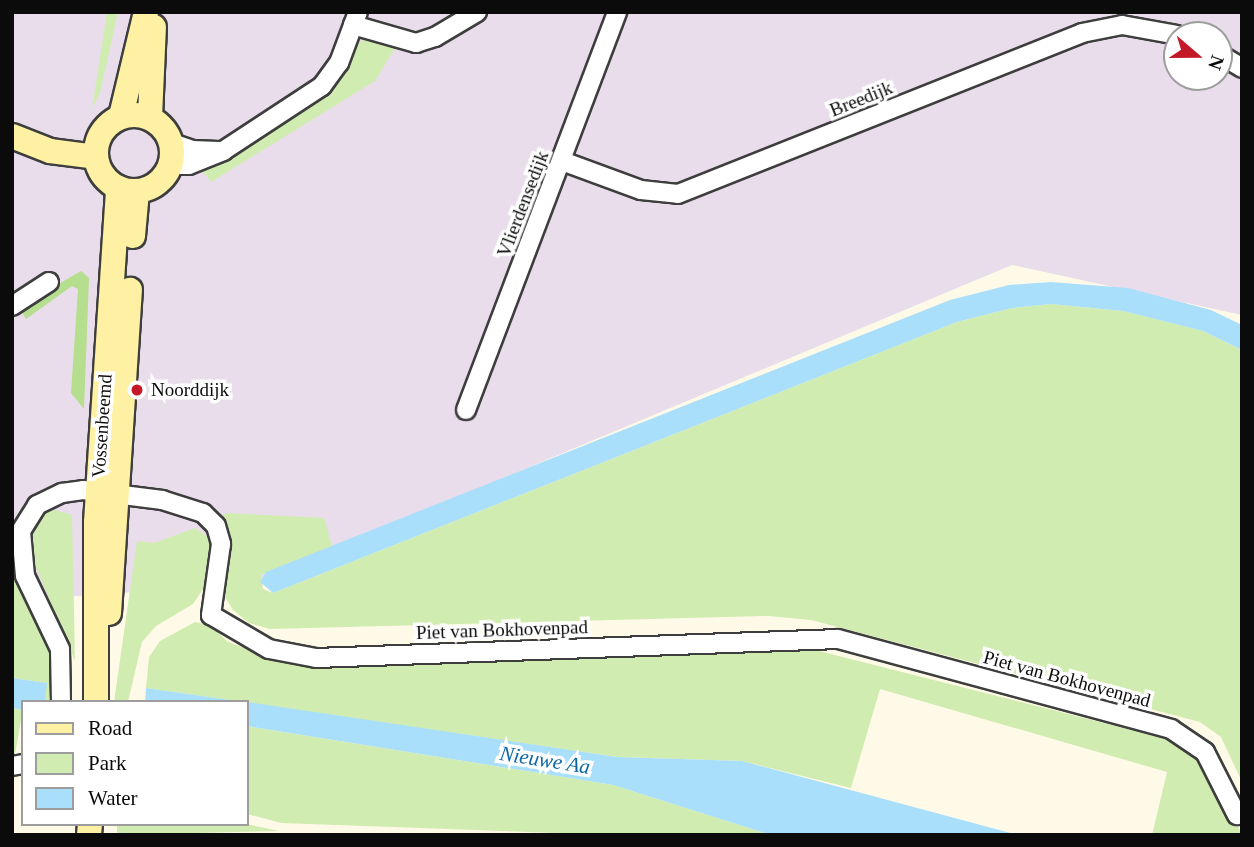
<!DOCTYPE html>
<style>
body{margin:0}
#map{position:relative;width:1254px;height:847px;overflow:hidden;background:#fffae8;font-family:Georgia,serif}
div>[style]{position:absolute}
[style*='--x']{left:calc(var(--x)*1px);top:calc(var(--y)*1px);width:calc(var(--w)*1px);rotate:calc(var(--a)*1deg)}
.industrial>*{inset:0;background:#e9ddeb}
.green>*{inset:0;background:#d1ecb0;transform-origin:0 0}
.forest>*{inset:0;background:#b5de8e}
.water>*{inset:0;background:#a9dffb}
.roads{filter:drop-shadow(2px 0 #3e3e3e) drop-shadow(-2px 0 #3e3e3e) drop-shadow(0 2px #3e3e3e) drop-shadow(0 -2px #3e3e3e)}
.street>*{height:18px;margin:-9px;padding:0 9px;transform-origin:9px;border-radius:9px;background:#fff}
.secondary>*{height:24px;margin:-12px;padding:0 12px;transform-origin:12px;border-radius:12px;background:#fff1a3}
.secondary>.ring{margin:-12px;padding:0;box-sizing:content-box;background:none;border:24px solid #fff1a3;border-radius:50%}
.dots>*{width:19px;height:19px;translate:-50% -50%;box-sizing:border-box;border:4px solid #fff;border-radius:50%}
span{translate:-50% -50%;white-space:nowrap;text-align:center;line-height:1.15;-webkit-text-stroke:7px #fff;paint-order:stroke}
.street-label{font-size:19px;color:#0b0b0b}
.poi-label{font-size:19px;color:#0b0b0b}
.left{translate:0 -50%;text-align:left}
.water-label{font-size:21px;color:#0c68a4;font-style:italic}
.frame{position:absolute;inset:0;border:14px solid #0b0b0b;pointer-events:none}
.legend{position:absolute;left:21px;top:700px;width:228px;height:126px;box-sizing:border-box;background:#fff;border:2px solid #9d9d9d;margin:0;padding:9px 12px;list-style:none;font-size:21px;color:#0b0b0b}
.legend li{display:flex;align-items:center;gap:14px;height:35px}
.legend b{width:35px;border:2px solid #9d9d9d}
.north{position:absolute;left:1163px;top:21px;width:70px;height:70px;box-sizing:border-box;background:#fff;border:2px solid #9d9d9d;border-radius:50%;rotate:110deg;font-size:19px;font-weight:700;line-height:28px;text-align:center;color:#0b0b0b}
.north::after{content:'';display:block;margin:auto;width:24px;height:32px;background:#c41928;clip-path:polygon(50% 0,100% 100%,50% 72%,0 100%)}
</style>
<div id="map">
<div class="industrial">
<i style="clip-path:polygon(evenodd,12px 12px,1242px 12px,1242px 315px,1012px 265px,250px 584px,49px 598px,12px 552px,12px 12px,1177px 35px,1219px 35px,1219px 77px,1177px 77px,1177px 35px)"></i>
</div>
<div class="green">
<i style="clip-path:polygon(107px 12px,118px 12px,100px 93px,92px 108px)"></i>
<i style="clip-path:polygon(366px 39px,395px 48px,375px 81px,211px 182px,203px 172px,320px 97px,355px 44px)"></i>
<i style="clip-path:polygon(1051px 304px,1123px 311px,1203px 331px,1242px 350px,1242px 782px,1221px 737px,1200px 722px,811px 620px,768px 616px,270px 629px,249px 623px,233px 610px,223px 594px,228px 544px,227px 530px,218px 517px,227px 513px,324px 518px,332px 546px,261px 575px,263px 589px,273px 593px,957px 322px,1012px 308px)"></i>
<i style="clip-path:polygon(51px 509px,72px 515px,75px 661px,29px 550px,29px 534px,40px 514px)"></i>
<i style="clip-path:polygon(195px 528px,211px 539px,203px 589px,193px 604px,156px 626px,142px 642px,128px 702px,114px 702px,137px 541px,154px 543px)"></i>
<i style="clip-path:polygon(12px 548px,52px 654px,54px 702px,37px 702px,46px 683px,12px 678px)"></i>
<i style="clip-path:polygon(195px 622px,210px 625px,228px 642px,275px 659px,803px 647px,1183px 743px,1201px 751px,1242px 835px,1152px 835px,1167px 772px,880px 689px,851px 788px,742px 761px,617px 757px,146px 688px,149px 657px,160px 641px)"></i>
<i style="left:12px;top:708px;width:11px;height:45px;rotate:10deg"></i>
<i style="clip-path:polygon(247px 726px,613px 785px,771px 835px,610px 835px,281px 823px,247px 814px)"></i>
<i style="clip-path:polygon(117px 824px,246px 824px,279px 831px,117px 835px)"></i>
</div>
<div class="forest">
<i style="clip-path:polygon(81px 271px,89px 278px,84px 409px,71px 393px,78px 289px,72px 286px,26px 319px,19px 307px)"></i>
</div>
<div class="water">
<i style="clip-path:polygon(1051px 282px,1128px 288px,1211px 310px,1242px 325px,1242px 350px,1203px 331px,1123px 311px,1051px 304px,1012px 308px,957px 322px,273px 593px,260px 582px,266px 572px,950px 300px,1009px 285px)"></i>
<i style="clip-path:polygon(12px 678px,47px 683px,45px 701px,23px 702px,23px 710px,12px 708px)"></i>
<i style="clip-path:polygon(146px 688px,244px 702px,145px 702px)"></i>
<i style="clip-path:polygon(247px 702px,617px 757px,742px 761px,1018px 835px,771px 835px,613px 785px,247px 726px)"></i>
</div>
<div class="roads">
<div class="street">
<i style="--x:353;--y:25;--w:66;--a:15.9"></i>
<i style="--x:416;--y:43;--w:20;--a:-18"></i>
<i style="--x:435;--y:37;--w:49;--a:-30.8"></i>
<i style="--x:1219;--y:54;--w:27;--a:31"></i>
<i style="--x:172;--y:143;--w:21;--a:19"></i>
<i style="--x:192;--y:150;--w:27;--a:2"></i>
<i style="--x:562;--y:161;--w:84;--a:20.2"></i>
<i style="--x:641;--y:190;--w:37;--a:6"></i>
<i style="--x:678;--y:194;--w:435;--a:-21.7"></i>
<i style="--x:1082;--y:33;--w:41;--a:-11.3"></i>
<i style="--x:1122;--y:25;--w:56;--a:10.3"></i>
<i style="--x:171;--y:165;--w:18;--a:0"></i>
<i style="--x:189;--y:165;--w:37;--a:-22"></i>
<i style="--x:223;--y:151;--w:118;--a:-33.3"></i>
<i style="--x:322;--y:86;--w:29;--a:-54"></i>
<i style="--x:339;--y:63;--w:54;--a:-69.6"></i>
<i style="--x:12;--y:306;--w:44;--a:-33"></i>
<i style="--x:466;--y:410;--w:426;--a:-69.2"></i>
<i style="--x:61;--y:702;--w:53;--a:-91.1"></i>
<i style="--x:60;--y:649;--w:81;--a:-115.6"></i>
<i style="--x:25;--y:576;--w:45;--a:-95.1"></i>
<i style="--x:21;--y:531;--w:31;--a:-58"></i>
<i style="--x:37;--y:505;--w:28;--a:-26"></i>
<i style="--x:62;--y:493;--w:21;--a:-8"></i>
<i style="--x:83;--y:490;--w:80;--a:7.2"></i>
<i style="--x:162;--y:500;--w:43;--a:17.6"></i>
<i style="--x:203;--y:513;--w:18;--a:45"></i>
<i style="--x:216;--y:526;--w:19;--a:74"></i>
<i style="--x:221;--y:544;--w:72;--a:98"></i>
<i style="--x:211;--y:615;--w:67;--a:30.4"></i>
<i style="--x:269;--y:649;--w:48;--a:10.8"></i>
<i style="--x:316;--y:658;--w:522;--a:-2.08"></i>
<i style="--x:838;--y:639;--w:345;--a:15.1"></i>
<i style="--x:1171;--y:729;--w:41;--a:34.1"></i>
<i style="--x:1205;--y:752;--w:71;--a:63.1"></i>
<i style="--x:12;--y:766;--w:11;--a:-10"></i>
</div>
<div class="secondary">
<i class="ring" style="left:96px;top:115px;width:52px;height:52px"></i>
<i style="--x:121;--y:116;--w:107;--a:-76.5"></i>
<i style="--x:150;--y:117;--w:90;--a:-87.5"></i>
<i style="--x:12;--y:136;--w:41;--a:21.5"></i>
<i style="--x:50;--y:151;--w:46;--a:7.4"></i>
<i style="--x:133;--y:236;--w:45;--a:-84.9"></i>
<i style="--x:109;--y:613;--w:324;--a:-86.3"></i>
<i style="--x:96;--y:702;--w:180;--a:-90"></i>
<i style="--x:96;--y:522;--w:335;--a:-86.2"></i>
<i style="--x:89;--y:835;--w:11;--a:-85"></i>
</div>
</div>
<div class="dots">
<i style="left:137px;top:390px;background:#c41928"></i>
</div>
<div class="street-label">
<span style="left:861px;top:99px;rotate:-22deg">Breedijk</span>
<span style="left:523px;top:204px;rotate:-69deg">Vlierdensedijk</span>
<span style="left:102px;top:426px;rotate:-86deg">Vossenbeemd</span>
<span style="left:502px;top:630px;rotate:-2deg">Piet van Bokhovenpad</span>
<span style="left:1067px;top:679px;rotate:15deg">Piet van Bokhovenpad</span>
</div>
<div class="poi-label">
<span class="left" style="left:151px;top:390px">Noorddijk</span>
</div>
<div class="water-label">
<span style="left:545px;top:760px;rotate:9deg">Nieuwe Aa</span>
</div>
<div class="frame"></div>
<ul class="legend">
<li><b style="height:9px;background:#fff1a3"></b>Road</li>
<li><b style="height:19px;background:#d1ecb0"></b>Park</li>
<li><b style="height:19px;background:#a9dffb"></b>Water</li>
</ul>
<div class="north">N</div>
</div>
